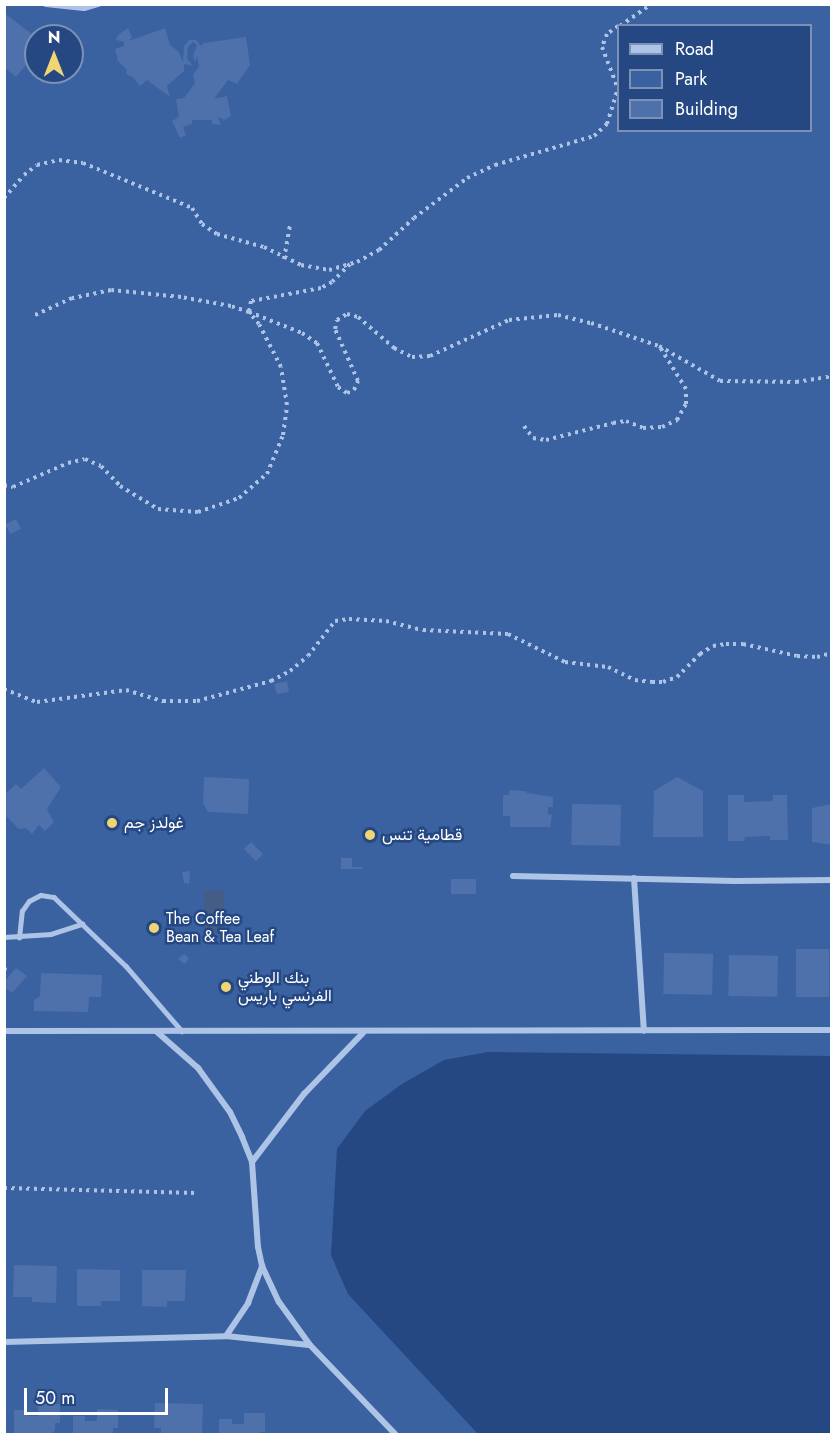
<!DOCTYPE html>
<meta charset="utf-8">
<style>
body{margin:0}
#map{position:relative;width:836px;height:1439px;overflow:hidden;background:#254883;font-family:Jost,Vazirmatn,sans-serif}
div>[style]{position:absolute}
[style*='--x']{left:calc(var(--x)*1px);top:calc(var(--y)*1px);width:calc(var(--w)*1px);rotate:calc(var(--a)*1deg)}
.green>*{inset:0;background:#3a61a0}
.water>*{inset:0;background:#445d87;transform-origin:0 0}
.building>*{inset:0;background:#4e71ab;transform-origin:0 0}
.path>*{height:4px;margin-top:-2px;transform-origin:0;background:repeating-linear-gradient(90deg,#aec4e7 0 3px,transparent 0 7.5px)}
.lane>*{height:4.5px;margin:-2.25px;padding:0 2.25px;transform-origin:2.25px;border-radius:2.25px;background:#aec4e7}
.street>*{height:6px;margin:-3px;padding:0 3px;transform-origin:3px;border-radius:3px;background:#aec4e7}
.dots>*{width:16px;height:16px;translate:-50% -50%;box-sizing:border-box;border:3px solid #254883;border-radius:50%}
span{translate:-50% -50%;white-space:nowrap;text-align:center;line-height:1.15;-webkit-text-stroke:5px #254883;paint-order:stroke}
.poi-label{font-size:16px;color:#fff}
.left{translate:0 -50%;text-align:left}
.frame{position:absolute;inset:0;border:6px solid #fff;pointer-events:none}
.legend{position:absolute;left:617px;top:24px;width:195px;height:108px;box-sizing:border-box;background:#254883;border:2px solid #7c91b5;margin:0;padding:8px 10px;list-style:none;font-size:18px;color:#fff}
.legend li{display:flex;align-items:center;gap:12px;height:30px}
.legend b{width:30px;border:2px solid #7c91b5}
.north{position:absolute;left:24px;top:24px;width:60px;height:60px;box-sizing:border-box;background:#254883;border:2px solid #7c91b5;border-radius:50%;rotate:0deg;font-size:16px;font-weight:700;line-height:24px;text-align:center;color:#fff}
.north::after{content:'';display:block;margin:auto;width:21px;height:27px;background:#f1d573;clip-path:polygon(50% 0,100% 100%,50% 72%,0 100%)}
.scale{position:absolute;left:24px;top:1388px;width:144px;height:27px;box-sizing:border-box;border:3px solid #fff;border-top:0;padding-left:8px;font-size:18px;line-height:21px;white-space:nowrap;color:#fff;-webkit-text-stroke:4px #254883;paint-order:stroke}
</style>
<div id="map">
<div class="green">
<i style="clip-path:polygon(evenodd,5px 5px,831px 5px,831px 1056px,488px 1052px,444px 1060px,402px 1084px,365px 1111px,337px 1149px,331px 1255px,348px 1294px,478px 1434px,5px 1434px,5px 5px,618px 26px,810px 26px,810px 130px,618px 130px,618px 26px,5px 5px,36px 36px,72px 36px,72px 72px,36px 72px,36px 36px)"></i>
</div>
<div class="water">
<i style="left:204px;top:890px;width:20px;height:42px"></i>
</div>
<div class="building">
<i style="clip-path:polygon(4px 13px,36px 37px,36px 62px,30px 60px,16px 77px,4px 67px)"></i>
<i style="clip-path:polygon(128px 28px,132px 37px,129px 41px,165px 28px,170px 45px,178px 51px,183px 62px,184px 46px,189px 40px,196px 40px,201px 46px,204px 43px,246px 37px,250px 65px,237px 84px,228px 80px,214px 99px,227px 96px,231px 116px,224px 120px,218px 117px,221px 125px,212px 124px,212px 120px,192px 120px,192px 124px,183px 127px,186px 135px,180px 138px,172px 121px,179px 117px,176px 99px,184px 98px,195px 83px,193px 74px,199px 67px,197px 56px,195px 62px,193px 56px,197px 45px,193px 42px,188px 47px,187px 59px,193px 66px,184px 64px,184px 71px,167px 86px,170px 97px,147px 80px,140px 86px,133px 77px,126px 74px,127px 70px,118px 61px,115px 49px,124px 46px,124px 42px,116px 40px,118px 35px)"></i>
<i style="left:16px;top:519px;width:11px;height:12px;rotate:63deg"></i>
<i style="clip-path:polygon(287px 681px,289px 692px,277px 694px,274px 684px)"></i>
<i style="clip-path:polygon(44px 768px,61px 787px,47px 809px,54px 822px,45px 831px,39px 825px,32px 834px,26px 828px,19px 829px,4px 814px,4px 795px,16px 784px,21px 789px)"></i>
<i style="clip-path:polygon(204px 777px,249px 779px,248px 814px,208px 812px,203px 803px)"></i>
<i style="clip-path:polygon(677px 777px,703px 791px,703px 837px,653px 837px,654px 791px)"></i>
<i style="clip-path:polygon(509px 790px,525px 791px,527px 793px,553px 797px,553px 807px,548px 807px,548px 814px,552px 815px,550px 827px,510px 827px,510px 816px,503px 816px,503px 795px,509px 795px)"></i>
<i style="clip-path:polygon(728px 795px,744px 795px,744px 802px,773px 801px,773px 795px,787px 795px,788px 840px,770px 840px,770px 836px,745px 837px,744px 841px,728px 841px)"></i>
<i style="left:572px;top:804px;width:49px;height:41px;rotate:1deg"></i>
<i style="clip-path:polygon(832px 804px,832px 845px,812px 842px,812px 808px)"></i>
<i style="left:251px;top:842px;width:17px;height:10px;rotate:45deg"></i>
<i style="clip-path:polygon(341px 858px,352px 858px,352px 867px,362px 867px,362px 869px,341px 869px)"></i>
<i style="clip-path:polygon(190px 871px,189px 884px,184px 883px,182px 872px)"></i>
<i style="left:451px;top:879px;width:25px;height:15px"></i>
<i style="left:796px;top:949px;width:33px;height:48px"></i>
<i style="left:664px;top:953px;width:49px;height:41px;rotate:1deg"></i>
<i style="clip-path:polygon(184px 954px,189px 958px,185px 964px,178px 959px)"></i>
<i style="left:729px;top:955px;width:49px;height:41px;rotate:1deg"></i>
<i style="clip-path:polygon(16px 968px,27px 976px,12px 993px,4px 987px,4px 982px)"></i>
<i style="clip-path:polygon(41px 973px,102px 975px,101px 997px,89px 997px,88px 1012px,34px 1011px,34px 1000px,40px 996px)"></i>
<i style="clip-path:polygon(14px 1265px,57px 1266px,56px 1303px,32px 1302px,32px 1297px,13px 1297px)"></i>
<i style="clip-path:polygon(77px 1269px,120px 1270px,120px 1301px,101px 1301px,101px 1306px,77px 1306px)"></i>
<i style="clip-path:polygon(142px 1270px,186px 1270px,185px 1301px,167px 1301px,167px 1307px,142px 1306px)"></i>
<i style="clip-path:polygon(155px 1403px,203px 1404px,202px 1434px,161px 1434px,161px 1428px,154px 1428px)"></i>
<i style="clip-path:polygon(38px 1404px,60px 1404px,60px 1423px,55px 1423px,55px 1430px,52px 1434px,14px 1434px,14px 1410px,27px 1410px,27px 1416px,38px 1416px)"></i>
<i style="clip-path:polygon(97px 1409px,118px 1410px,118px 1428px,113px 1428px,113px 1434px,73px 1434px,73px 1416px,85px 1416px,85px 1421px,97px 1421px)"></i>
<i style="clip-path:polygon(244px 1413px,265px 1413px,265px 1432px,260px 1432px,260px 1434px,219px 1434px,219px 1419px,232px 1419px,232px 1424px,244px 1424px)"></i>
</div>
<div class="path">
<i style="--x:618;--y:26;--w:14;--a:144"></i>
<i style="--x:607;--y:34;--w:14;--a:111"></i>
<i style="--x:602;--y:47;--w:45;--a:69.1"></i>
<i style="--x:620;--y:26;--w:39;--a:-35"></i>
<i style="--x:4;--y:198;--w:30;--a:-49"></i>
<i style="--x:24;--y:175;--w:16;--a:-38"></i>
<i style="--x:37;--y:165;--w:23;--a:-13"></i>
<i style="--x:59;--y:160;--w:24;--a:7"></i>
<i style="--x:83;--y:163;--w:118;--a:22.4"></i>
<i style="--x:192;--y:208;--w:19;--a:58"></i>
<i style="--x:202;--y:224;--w:18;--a:34"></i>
<i style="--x:217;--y:234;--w:49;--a:15.5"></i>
<i style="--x:264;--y:247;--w:41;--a:25.9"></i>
<i style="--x:301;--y:265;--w:28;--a:10"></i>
<i style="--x:329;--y:270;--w:29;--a:-16"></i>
<i style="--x:357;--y:262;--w:25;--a:-29"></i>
<i style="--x:379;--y:250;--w:47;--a:-42.4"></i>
<i style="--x:414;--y:218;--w:66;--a:-37"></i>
<i style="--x:467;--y:178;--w:31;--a:-25"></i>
<i style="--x:495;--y:165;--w:103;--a:-16.3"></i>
<i style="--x:594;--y:136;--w:18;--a:-43"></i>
<i style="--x:607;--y:124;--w:37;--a:-73"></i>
<i style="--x:284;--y:259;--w:35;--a:-80"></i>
<i style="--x:350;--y:264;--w:25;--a:135"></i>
<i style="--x:332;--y:282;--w:13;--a:151"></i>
<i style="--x:321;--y:288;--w:71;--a:169.5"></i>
<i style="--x:251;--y:301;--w:11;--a:100"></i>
<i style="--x:249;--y:312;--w:57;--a:21.6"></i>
<i style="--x:302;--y:333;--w:18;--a:34"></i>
<i style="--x:317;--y:343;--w:49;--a:64.5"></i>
<i style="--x:338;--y:387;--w:11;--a:34"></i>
<i style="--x:347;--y:393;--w:8;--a:-23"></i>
<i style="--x:354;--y:390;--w:10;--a:-66"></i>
<i style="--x:358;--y:381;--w:57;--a:-113.9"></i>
<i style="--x:335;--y:329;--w:9;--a:-77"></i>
<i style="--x:337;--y:320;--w:12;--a:-31"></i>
<i style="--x:347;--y:314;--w:11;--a:15"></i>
<i style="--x:358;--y:317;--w:48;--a:40.7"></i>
<i style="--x:394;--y:348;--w:20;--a:27"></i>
<i style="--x:412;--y:357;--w:18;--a:-3"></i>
<i style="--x:430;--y:356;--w:87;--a:-24.5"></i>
<i style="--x:509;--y:320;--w:49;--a:-5.8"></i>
<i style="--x:558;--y:315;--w:34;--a:14"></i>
<i style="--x:591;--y:323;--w:72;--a:18.7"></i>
<i style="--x:659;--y:346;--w:70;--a:29.8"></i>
<i style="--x:720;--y:381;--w:76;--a:0.8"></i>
<i style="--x:796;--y:382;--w:36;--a:-9"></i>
<i style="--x:524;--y:426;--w:15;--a:53"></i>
<i style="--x:533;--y:438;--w:13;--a:9"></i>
<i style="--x:546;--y:440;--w:69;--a:-14.2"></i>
<i style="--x:613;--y:423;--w:13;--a:-9"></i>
<i style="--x:626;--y:421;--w:18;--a:22"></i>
<i style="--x:643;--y:428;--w:19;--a:-3"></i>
<i style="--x:662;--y:427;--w:17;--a:-25"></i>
<i style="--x:677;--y:420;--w:18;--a:-61"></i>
<i style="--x:686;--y:404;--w:15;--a:-90"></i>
<i style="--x:686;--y:389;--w:49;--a:-121.8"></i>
<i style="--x:4;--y:485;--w:9;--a:13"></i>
<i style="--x:13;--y:487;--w:60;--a:-23.6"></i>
<i style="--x:68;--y:463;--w:17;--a:-13"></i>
<i style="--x:85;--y:459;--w:17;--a:24"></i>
<i style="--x:101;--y:466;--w:28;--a:46"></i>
<i style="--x:120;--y:486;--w:44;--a:31.2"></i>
<i style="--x:158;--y:509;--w:40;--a:4.3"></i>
<i style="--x:198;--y:512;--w:43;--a:-18.9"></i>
<i style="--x:239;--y:498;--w:37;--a:-41"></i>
<i style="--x:267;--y:474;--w:42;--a:-67.7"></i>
<i style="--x:283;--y:435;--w:30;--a:-82"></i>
<i style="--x:287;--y:405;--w:38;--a:-99"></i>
<i style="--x:281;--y:367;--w:48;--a:-117.1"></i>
<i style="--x:259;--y:324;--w:16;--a:-130"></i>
<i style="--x:249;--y:312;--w:19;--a:-162"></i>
<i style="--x:231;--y:306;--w:51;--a:-169.8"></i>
<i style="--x:181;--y:297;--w:70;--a:-174.3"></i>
<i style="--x:111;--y:290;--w:40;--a:168"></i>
<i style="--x:72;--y:298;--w:41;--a:155.3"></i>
<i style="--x:4;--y:689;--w:35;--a:22"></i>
<i style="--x:37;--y:702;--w:90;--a:-7.7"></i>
<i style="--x:126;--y:690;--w:39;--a:17"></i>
<i style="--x:163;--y:701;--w:34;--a:0"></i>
<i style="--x:197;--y:701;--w:77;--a:-15.1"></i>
<i style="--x:271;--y:681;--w:21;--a:-28"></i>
<i style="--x:290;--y:671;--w:23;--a:-40"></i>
<i style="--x:308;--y:656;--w:44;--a:-52.4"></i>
<i style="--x:335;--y:621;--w:14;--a:-8"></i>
<i style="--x:349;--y:619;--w:37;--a:3"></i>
<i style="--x:386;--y:621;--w:38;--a:14"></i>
<i style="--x:423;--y:630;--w:85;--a:2.7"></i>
<i style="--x:508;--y:634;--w:64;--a:26.2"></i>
<i style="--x:565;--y:662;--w:43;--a:6.6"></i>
<i style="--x:608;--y:667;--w:30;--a:26"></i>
<i style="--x:635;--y:680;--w:17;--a:7"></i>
<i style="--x:652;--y:682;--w:11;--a:0"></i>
<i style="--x:663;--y:682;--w:15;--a:-20"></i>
<i style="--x:677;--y:677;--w:33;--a:-45"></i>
<i style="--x:700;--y:654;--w:15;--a:-32"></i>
<i style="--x:713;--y:646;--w:13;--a:-9"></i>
<i style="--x:726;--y:644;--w:17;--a:0"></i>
<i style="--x:743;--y:644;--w:55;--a:12.5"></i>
<i style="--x:797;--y:656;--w:20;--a:3"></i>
<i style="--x:817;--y:657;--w:16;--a:-15"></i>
<i style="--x:4;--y:1188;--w:192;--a:1.5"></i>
</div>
<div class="lane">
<i style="--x:4;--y:937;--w:47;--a:-3.7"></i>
<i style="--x:51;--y:934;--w:33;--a:-18"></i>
<i style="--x:19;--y:938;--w:27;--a:-84"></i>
<i style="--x:22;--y:911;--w:12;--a:-55"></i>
<i style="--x:29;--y:901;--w:13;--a:-27"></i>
<i style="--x:41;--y:895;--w:13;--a:9"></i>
<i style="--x:54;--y:897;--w:100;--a:43.8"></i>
<i style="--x:126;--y:966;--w:86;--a:49.3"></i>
<i style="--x:4;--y:969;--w:1;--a:0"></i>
</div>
<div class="street">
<i style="--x:46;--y:4;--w:38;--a:6"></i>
<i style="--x:84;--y:8;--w:15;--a:-16"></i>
<i style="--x:513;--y:876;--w:222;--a:1.3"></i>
<i style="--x:735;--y:881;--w:97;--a:-0.6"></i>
<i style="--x:634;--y:878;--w:153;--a:86.3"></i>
<i style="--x:4;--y:1031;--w:828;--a:-0.07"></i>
<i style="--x:157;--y:1032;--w:55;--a:41.3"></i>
<i style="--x:198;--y:1068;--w:54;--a:54"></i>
<i style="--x:230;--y:1112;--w:28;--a:64"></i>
<i style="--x:242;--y:1137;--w:27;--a:68"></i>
<i style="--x:252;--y:1162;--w:85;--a:86"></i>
<i style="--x:258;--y:1247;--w:19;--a:78"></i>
<i style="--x:262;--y:1266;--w:40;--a:65"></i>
<i style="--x:279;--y:1302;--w:53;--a:54.2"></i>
<i style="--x:310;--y:1345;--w:123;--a:46.3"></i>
<i style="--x:252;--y:1162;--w:86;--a:-52.6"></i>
<i style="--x:304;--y:1094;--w:85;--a:-46"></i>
<i style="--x:226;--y:1336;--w:40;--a:-56"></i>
<i style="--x:248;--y:1303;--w:40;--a:-69"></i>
<i style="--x:4;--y:1342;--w:222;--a:-1.5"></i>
<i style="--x:226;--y:1336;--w:83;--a:6.2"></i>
</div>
<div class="dots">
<i style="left:112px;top:823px;background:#f1d573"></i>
<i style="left:370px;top:835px;background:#f1d573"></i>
<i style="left:154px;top:928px;background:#f1d573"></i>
<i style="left:226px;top:987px;background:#f1d573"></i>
</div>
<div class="poi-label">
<span class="left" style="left:124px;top:823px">غولدز جم</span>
<span class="left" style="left:382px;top:835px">قطامية تنس</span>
<span class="left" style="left:166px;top:928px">The Coffee<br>Bean &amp; Tea Leaf</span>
<span class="left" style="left:238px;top:987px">بنك الوطني<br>الفرنسي باريس</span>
</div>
<div class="frame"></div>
<ul class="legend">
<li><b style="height:8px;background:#aec4e7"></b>Road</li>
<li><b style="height:16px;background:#3a61a0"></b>Park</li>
<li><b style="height:16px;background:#4e71ab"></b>Building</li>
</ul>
<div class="north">N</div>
<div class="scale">50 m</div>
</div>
